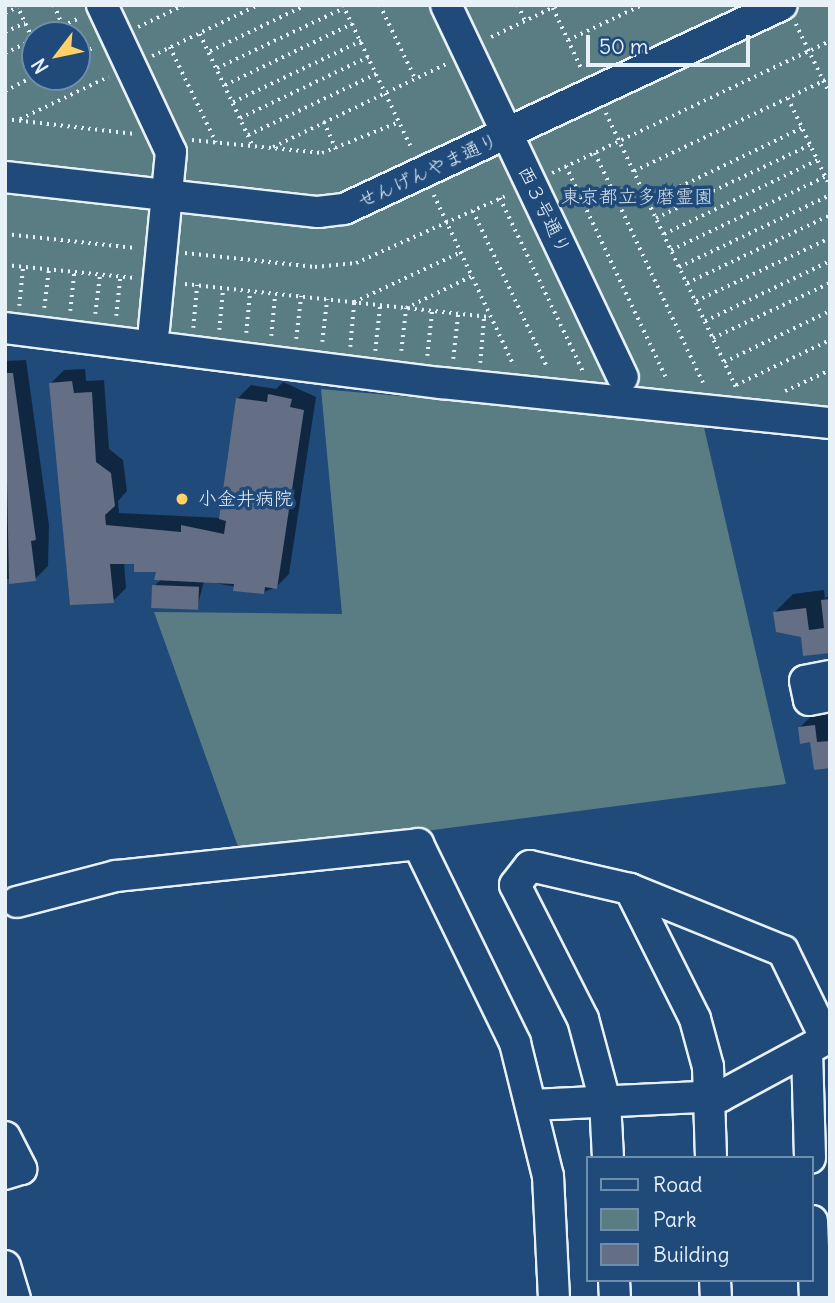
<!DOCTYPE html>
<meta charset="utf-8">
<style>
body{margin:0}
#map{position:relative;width:835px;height:1303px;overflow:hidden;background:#1f4a7a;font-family:Delius,"Klee One",sans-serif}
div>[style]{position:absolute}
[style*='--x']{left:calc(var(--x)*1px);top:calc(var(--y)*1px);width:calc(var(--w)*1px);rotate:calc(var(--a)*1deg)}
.green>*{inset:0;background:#597d83}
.shadow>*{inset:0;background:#0007}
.building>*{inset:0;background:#646e84;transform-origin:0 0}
.path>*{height:3.5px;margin-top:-1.75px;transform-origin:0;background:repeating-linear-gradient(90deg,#e8f1f8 0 2px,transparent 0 7px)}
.roads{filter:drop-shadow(2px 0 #e8f1f8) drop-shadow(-2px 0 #e8f1f8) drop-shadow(0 2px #e8f1f8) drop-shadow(0 -2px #e8f1f8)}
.minor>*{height:30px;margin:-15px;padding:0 15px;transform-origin:15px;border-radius:15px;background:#1f4a7a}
.dots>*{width:19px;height:19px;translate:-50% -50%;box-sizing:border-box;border:4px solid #1f4a7a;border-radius:50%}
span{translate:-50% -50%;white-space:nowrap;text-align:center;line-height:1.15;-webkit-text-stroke:7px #1f4a7a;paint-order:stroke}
.street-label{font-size:19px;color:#e8f1f8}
.park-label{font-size:19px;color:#d3e0e6}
.poi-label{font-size:19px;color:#e8f1f8}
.left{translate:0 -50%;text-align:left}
.frame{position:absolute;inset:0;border:7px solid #e8f1f8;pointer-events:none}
.legend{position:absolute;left:586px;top:1156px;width:228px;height:126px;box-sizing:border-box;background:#1f4a7a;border:2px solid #6f8dac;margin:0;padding:9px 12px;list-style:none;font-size:21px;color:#e8f1f8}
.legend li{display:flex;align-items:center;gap:14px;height:35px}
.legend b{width:35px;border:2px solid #6f8dac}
.north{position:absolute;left:21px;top:21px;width:70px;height:70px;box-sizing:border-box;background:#1f4a7a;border:2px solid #6f8dac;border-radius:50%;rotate:238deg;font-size:19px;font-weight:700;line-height:28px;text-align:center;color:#e8f1f8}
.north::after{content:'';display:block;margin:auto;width:24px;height:32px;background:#ffd166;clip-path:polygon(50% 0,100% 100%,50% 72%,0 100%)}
.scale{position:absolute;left:586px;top:35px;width:164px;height:32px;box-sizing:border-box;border:4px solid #e8f1f8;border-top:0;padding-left:9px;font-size:21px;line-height:24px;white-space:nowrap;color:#e8f1f8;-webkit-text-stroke:5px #1f4a7a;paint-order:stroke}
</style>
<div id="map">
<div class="green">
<i style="clip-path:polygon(evenodd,5px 5px,830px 5px,830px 414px,5px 318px,5px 5px,35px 35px,77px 35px,77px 77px,35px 77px,35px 35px)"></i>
<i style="clip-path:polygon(321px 389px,703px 423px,786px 784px,241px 855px,154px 612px,342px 614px)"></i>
</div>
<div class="shadow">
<i style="clip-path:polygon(26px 360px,49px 525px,48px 566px,35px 579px,5px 579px,5px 361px)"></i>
<i style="clip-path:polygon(85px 369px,86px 381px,104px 380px,109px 449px,123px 460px,127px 491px,118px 501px,119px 513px,221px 518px,238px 398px,251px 385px,276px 389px,283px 382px,316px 397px,289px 574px,276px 587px,264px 592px,204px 581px,197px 608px,154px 586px,162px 579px,158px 571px,124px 562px,126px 588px,113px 601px,51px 383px,64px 370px)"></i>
<i style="clip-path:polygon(824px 590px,825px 599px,830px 594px,830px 652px,775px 612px,793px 594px)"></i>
<i style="clip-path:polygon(830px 708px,830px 766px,799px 728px,818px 710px)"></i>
</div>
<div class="building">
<i style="clip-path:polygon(5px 373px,13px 373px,36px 540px,31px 541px,36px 581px,9px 584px)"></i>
<i style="clip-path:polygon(72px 381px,74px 393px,92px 392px,96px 462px,111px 473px,115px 506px,105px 515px,106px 525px,181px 532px,181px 525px,224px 534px,226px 521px,219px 519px,236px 398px,267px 402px,268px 394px,292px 399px,290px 407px,304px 410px,277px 589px,265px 587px,264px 594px,233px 591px,234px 584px,154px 580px,156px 572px,134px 572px,134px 564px,110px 564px,114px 603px,70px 605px,49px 383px)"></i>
<i style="left:152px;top:585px;width:47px;height:23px;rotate:2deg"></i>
<i style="clip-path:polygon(830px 599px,830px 653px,803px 656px,801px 637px,776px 632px,773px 612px,806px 608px,809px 630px,824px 628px,821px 600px)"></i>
<i style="clip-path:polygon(815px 725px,817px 742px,830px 741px,830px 768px,814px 770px,810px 742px,800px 744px,798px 727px)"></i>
</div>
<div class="path">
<i style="--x:17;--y:5;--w:38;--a:65"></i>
<i style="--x:54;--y:5;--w:23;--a:67"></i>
<i style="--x:343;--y:5;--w:160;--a:64.4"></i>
<i style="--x:380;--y:5;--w:81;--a:64.4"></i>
<i style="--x:518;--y:5;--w:17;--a:66"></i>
<i style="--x:553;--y:8;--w:68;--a:64.9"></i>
<i style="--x:5;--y:13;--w:14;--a:-25"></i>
<i style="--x:796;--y:24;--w:78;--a:64.1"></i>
<i style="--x:138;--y:27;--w:51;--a:-25.6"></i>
<i style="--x:5;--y:32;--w:22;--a:-24"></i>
<i style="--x:200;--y:34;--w:124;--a:64.7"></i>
<i style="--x:43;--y:35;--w:40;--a:-25"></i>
<i style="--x:491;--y:37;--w:74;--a:-25.5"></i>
<i style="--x:568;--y:40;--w:82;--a:-25.3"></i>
<i style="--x:170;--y:47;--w:106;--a:64.2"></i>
<i style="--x:210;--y:51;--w:106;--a:-25.6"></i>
<i style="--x:5;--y:53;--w:31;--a:-25"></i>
<i style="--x:77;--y:56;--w:18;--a:-27"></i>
<i style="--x:152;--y:56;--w:118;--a:-25.7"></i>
<i style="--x:217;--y:68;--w:140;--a:-25.3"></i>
<i style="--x:225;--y:85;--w:141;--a:-25.7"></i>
<i style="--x:5;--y:91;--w:34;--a:-27"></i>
<i style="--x:788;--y:98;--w:98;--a:64.5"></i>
<i style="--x:233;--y:102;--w:142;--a:-25.5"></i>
<i style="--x:606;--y:113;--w:303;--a:64.6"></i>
<i style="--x:240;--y:118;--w:142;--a:-25.5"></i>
<i style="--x:5;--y:119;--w:131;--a:6.6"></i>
<i style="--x:20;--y:119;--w:98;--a:-25.5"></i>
<i style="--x:324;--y:122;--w:32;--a:66"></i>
<i style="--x:248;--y:135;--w:142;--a:-25.5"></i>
<i style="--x:192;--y:140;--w:131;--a:5.7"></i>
<i style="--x:322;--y:153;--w:83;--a:-21.9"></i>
<i style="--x:273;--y:147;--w:192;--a:-25.6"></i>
<i style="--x:595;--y:153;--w:256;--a:64.8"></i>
<i style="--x:566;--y:166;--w:237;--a:64.7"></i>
<i style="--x:634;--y:171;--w:217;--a:-25.4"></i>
<i style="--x:552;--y:173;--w:308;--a:-25.4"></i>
<i style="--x:434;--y:195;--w:189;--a:64.9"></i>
<i style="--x:500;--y:198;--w:194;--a:64.4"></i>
<i style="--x:648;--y:202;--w:171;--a:-25.7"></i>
<i style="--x:473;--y:211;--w:175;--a:64.6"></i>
<i style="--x:656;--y:218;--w:170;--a:-25.4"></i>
<i style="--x:5;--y:234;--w:131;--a:6.1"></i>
<i style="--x:664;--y:234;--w:171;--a:-25.7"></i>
<i style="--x:671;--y:250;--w:170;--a:-25.4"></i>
<i style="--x:185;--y:253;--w:131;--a:6.1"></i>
<i style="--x:315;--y:267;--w:41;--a:-5.6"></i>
<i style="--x:356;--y:263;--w:167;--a:-24.1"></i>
<i style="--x:5;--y:265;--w:131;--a:5.7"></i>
<i style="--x:679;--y:267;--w:167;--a:-25.5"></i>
<i style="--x:687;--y:283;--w:158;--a:-25.4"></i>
<i style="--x:185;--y:284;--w:308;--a:6.2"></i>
<i style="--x:696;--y:301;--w:148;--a:-25.2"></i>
<i style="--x:19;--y:306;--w:40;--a:-84.3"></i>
<i style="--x:44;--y:308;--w:39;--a:-83"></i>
<i style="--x:70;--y:311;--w:39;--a:-84"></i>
<i style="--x:95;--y:314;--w:39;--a:-83"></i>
<i style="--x:116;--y:316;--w:39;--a:-84"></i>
<i style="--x:705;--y:321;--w:139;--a:-25.6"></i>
<i style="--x:193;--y:328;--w:43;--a:-84.7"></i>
<i style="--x:219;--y:330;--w:42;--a:-84.6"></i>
<i style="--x:246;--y:333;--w:42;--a:-84.6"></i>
<i style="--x:271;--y:336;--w:42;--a:-84.6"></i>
<i style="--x:713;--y:338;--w:129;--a:-25.2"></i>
<i style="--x:296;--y:339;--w:43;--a:-83.4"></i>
<i style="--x:322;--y:342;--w:43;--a:-83.4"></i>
<i style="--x:350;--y:347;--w:45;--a:-84.9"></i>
<i style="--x:354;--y:302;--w:118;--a:-25"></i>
<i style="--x:375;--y:351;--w:46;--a:-83.8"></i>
<i style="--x:401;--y:351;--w:43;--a:-83.4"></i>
<i style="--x:406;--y:308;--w:73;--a:-25.9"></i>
<i style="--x:427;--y:356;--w:45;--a:-83.7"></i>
<i style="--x:453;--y:359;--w:45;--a:-83.7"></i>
<i style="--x:724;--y:362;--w:118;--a:-25.7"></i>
<i style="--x:480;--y:363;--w:47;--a:-85.1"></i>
<i style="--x:736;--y:385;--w:104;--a:-25.6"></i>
<i style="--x:785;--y:391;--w:50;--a:-25"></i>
</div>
<div class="roads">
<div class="minor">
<i style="--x:102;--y:5;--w:162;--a:64.9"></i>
<i style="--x:171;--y:152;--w:178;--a:95.5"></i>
<i style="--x:446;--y:5;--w:412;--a:64.6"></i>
<i style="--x:5;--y:177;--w:315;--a:6.4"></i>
<i style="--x:318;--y:212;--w:26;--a:-7"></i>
<i style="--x:344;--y:209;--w:483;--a:-25"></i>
<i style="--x:5;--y:328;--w:440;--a:7.2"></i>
<i style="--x:442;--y:383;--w:390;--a:5.9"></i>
<i style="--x:830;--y:676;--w:25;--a:169"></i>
<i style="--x:805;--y:681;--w:19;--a:78"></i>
<i style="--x:809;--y:700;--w:21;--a:-11"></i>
<i style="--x:630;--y:889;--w:145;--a:63.4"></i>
<i style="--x:695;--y:1019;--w:50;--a:74.8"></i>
<i style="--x:708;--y:1067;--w:91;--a:88.1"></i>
<i style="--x:17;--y:902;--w:102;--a:-14.7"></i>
<i style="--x:116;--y:876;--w:304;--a:-6"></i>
<i style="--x:418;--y:844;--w:221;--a:64"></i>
<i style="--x:515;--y:1043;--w:137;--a:76.1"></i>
<i style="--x:548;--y:1176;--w:122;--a:87.2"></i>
<i style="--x:807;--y:1050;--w:108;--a:88.4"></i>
<i style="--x:532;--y:1105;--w:189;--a:-2.7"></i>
<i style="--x:721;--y:1096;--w:124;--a:-28.4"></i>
<i style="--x:5;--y:1137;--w:36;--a:63"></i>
<i style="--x:21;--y:1169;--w:17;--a:163"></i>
<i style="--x:608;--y:1158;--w:57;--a:-93"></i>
<i style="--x:605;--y:1101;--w:85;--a:-105"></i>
<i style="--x:583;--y:1019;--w:150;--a:-116.9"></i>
<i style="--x:515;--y:885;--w:24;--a:-52"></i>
<i style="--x:530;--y:866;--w:103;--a:13"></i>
<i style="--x:630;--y:889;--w:165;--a:22.1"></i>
<i style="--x:783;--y:951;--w:98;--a:64"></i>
<i style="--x:812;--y:1221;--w:77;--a:87.8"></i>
<i style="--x:5;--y:1266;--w:34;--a:73"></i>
<i style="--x:614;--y:1280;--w:18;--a:87"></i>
<i style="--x:715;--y:1280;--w:18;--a:87"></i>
</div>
</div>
<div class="dots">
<i style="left:182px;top:499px;background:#ffd166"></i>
</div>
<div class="street-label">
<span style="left:428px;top:171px;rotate:-25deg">せんげんやま通り</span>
<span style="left:544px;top:210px;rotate:64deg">西３号通り</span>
</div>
<div class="park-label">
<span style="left:637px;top:197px">東京都立多磨霊園</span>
</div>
<div class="poi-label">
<span class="left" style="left:198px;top:499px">小金井病院</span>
</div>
<div class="frame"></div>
<ul class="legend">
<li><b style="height:9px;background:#1f4a7a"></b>Road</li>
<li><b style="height:19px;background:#597d83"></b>Park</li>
<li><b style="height:19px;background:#646e84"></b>Building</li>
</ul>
<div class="north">N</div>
<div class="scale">50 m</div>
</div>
